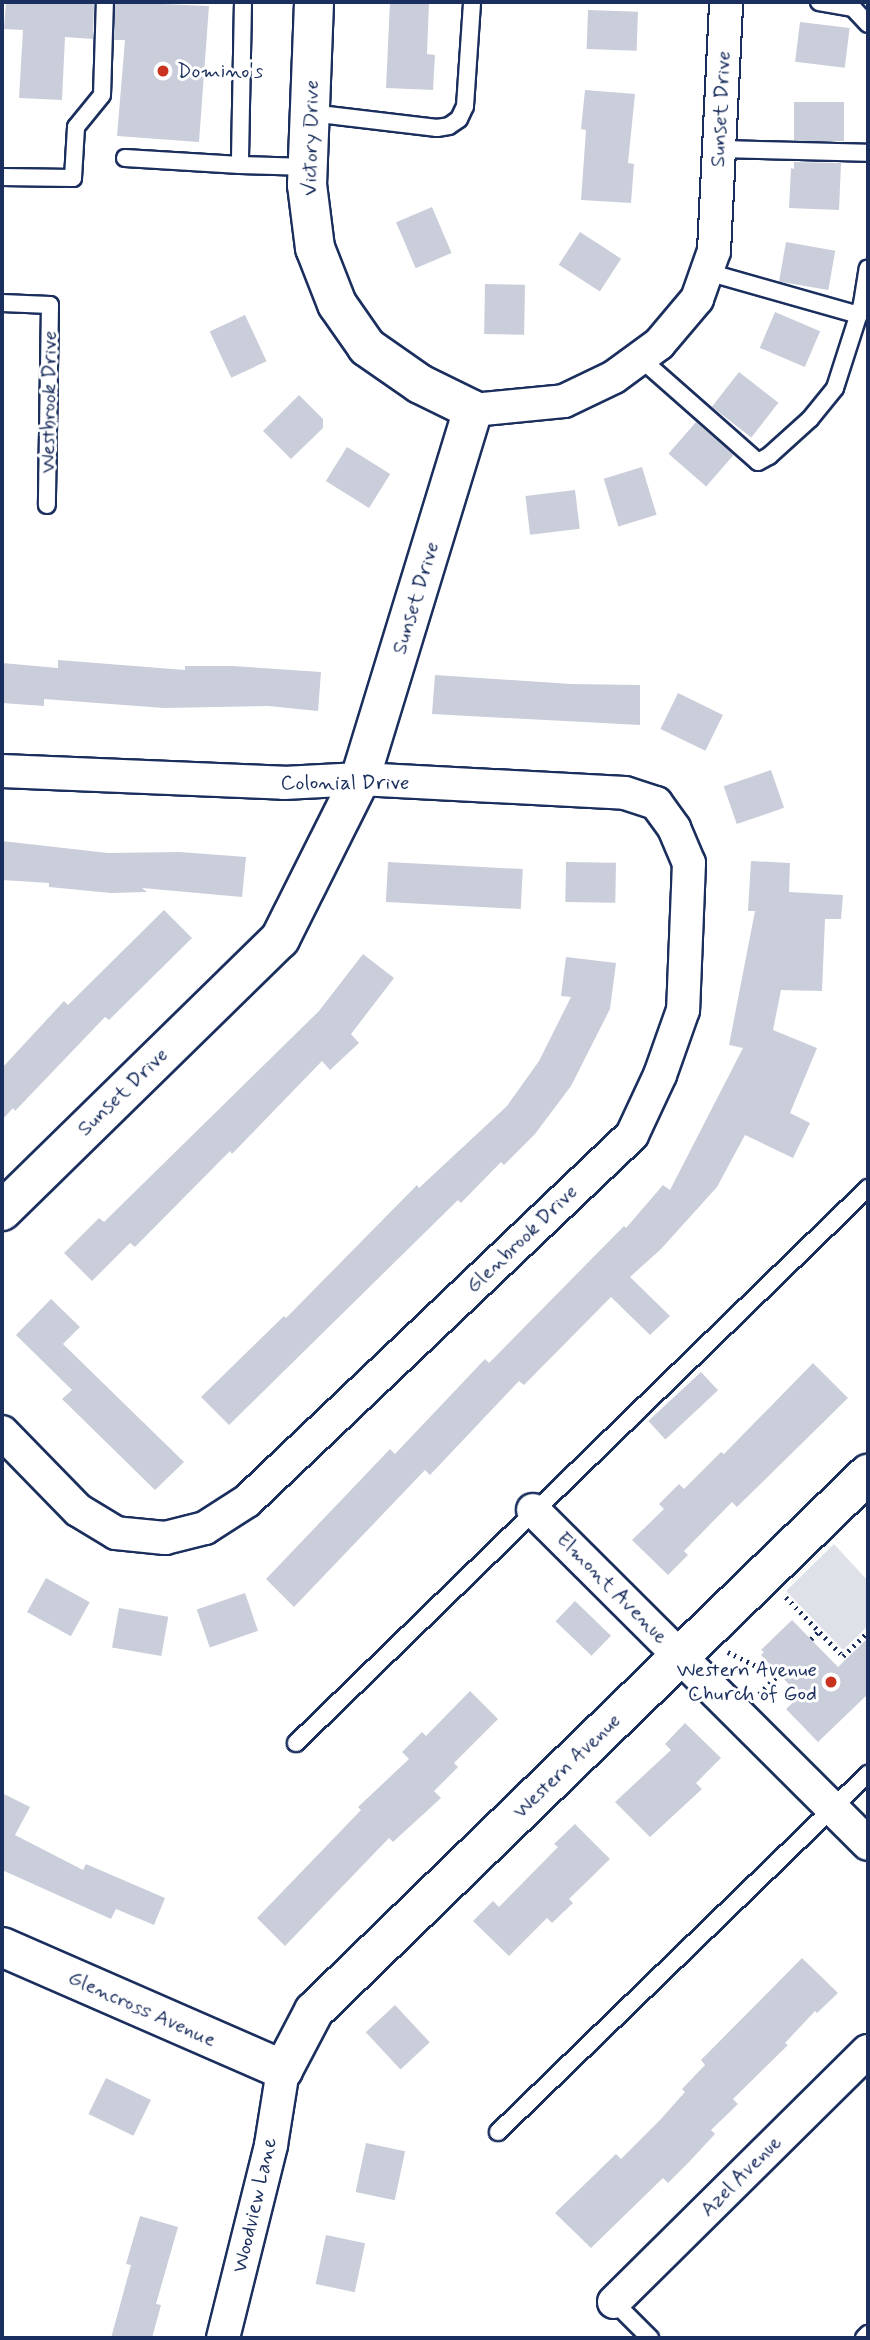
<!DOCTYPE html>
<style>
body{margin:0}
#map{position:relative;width:870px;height:2340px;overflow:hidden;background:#fff;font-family:Mynerve,sans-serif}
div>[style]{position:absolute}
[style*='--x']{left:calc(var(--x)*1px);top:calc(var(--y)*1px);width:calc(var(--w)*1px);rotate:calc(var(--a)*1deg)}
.green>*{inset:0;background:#dee1e7}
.building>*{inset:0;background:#caceda;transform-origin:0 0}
.path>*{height:4.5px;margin-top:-2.25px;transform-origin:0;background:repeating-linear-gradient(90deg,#1b2f5e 0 2px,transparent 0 7px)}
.roads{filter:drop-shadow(2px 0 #1b2f5e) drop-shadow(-2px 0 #1b2f5e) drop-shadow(0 2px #1b2f5e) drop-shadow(0 -2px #1b2f5e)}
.lane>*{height:16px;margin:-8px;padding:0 8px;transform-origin:8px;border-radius:8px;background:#fff}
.street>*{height:32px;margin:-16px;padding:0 16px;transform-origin:16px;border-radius:16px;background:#fff}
.secondary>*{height:38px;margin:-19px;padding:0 19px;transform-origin:19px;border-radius:19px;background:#fff}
.dots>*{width:19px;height:19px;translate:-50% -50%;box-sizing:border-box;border:4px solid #fff;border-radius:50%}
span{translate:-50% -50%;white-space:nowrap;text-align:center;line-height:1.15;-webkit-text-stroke:6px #fff;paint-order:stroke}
.poi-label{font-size:21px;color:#1b2f5e}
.left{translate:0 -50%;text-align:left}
.right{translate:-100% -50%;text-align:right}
.street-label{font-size:21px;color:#1b2f5e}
.frame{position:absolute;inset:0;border:4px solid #1b2f5e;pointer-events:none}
</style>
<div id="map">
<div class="green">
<i style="clip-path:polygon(834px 1544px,868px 1581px,868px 1626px,843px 1650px,786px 1591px)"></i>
</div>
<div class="building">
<i style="clip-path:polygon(6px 2px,94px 2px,93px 39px,65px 37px,62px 100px,19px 98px,23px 30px,4px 29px)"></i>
<i style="clip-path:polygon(115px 2px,209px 6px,199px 142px,117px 136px,125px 40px,114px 40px)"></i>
<i style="clip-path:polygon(390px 2px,429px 2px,427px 54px,435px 55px,433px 90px,386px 88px)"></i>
<i style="left:588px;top:10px;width:50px;height:39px;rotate:2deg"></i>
<i style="left:800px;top:22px;width:50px;height:40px;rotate:7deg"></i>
<i style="clip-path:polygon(585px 90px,635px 94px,628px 163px,634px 164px,631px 203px,581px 200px,586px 130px,581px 129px)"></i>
<i style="left:794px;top:102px;width:50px;height:39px"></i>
<i style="clip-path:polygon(794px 162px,841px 163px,839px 210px,789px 208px,791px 168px,794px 169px)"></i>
<i style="left:432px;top:207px;width:50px;height:39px;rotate:67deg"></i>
<i style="left:580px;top:232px;width:49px;height:39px;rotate:33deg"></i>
<i style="left:786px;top:242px;width:50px;height:40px;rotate:10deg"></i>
<i style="left:485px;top:284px;width:40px;height:50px;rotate:1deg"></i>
<i style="left:775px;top:312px;width:49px;height:39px;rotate:23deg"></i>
<i style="left:245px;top:315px;width:51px;height:39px;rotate:65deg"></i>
<i style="left:739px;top:372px;width:50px;height:44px;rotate:38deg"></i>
<i style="clip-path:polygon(299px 395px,323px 419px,323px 428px,291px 459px,263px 431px)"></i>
<i style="left:696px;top:422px;width:50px;height:42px;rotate:41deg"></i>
<i style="left:347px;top:447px;width:51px;height:40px;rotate:32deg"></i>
<i style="left:642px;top:467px;width:50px;height:40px;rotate:73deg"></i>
<i style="left:575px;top:490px;width:39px;height:50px;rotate:83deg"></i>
<i style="clip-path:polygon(58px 660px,185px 670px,185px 666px,232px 666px,321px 672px,318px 711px,268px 706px,164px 708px,44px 699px,44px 706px,2px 703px,2px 663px,58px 668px)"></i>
<i style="clip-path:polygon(435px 675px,571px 684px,640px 685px,640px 725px,432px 714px)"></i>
<i style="left:678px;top:693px;width:50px;height:40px;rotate:26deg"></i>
<i style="left:771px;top:770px;width:40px;height:50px;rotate:71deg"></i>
<i style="clip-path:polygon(2px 841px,108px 853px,180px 852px,246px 857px,242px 897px,142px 888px,147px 892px,111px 893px,49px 887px,49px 883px,2px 880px)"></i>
<i style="clip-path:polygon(751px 861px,790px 863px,789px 892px,843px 895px,841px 919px,825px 919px,822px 991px,781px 990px,773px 1030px,817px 1048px,790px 1113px,810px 1123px,793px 1158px,745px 1135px,717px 1187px,661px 1249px,630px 1277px,670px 1316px,650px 1335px,611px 1297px,524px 1385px,519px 1381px,430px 1475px,425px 1470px,294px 1607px,266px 1579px,390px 1449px,395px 1454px,485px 1359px,489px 1363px,624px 1226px,626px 1228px,663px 1185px,670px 1190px,743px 1048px,729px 1045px,755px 911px,748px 911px)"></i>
<i style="left:388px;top:862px;width:135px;height:40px;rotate:3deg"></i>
<i style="left:566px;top:862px;width:50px;height:40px;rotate:1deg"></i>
<i style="clip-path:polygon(164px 910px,192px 938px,109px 1020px,105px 1017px,15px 1111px,13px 1108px,2px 1120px,2px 1068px,64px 1001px,68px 1005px)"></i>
<i style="clip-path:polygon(363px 954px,394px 978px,351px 1034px,359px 1043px,330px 1070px,322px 1061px,232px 1154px,230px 1151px,135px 1247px,130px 1243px,92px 1281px,64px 1253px,99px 1218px,104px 1222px,319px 1011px)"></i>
<i style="clip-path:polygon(566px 957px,616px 963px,610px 1009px,571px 1086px,535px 1134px,504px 1165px,501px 1162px,461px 1203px,458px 1200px,229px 1425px,201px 1397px,284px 1316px,286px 1318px,417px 1185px,419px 1188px,507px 1106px,539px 1061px,571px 997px,561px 996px)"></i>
<i style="clip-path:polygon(51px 1299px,80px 1327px,63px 1344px,184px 1462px,155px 1490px,62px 1399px,72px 1390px,16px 1335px)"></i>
<i style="clip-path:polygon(813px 1363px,848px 1398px,737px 1507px,732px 1502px,684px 1551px,688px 1555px,668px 1575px,632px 1540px,664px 1509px,659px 1504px,679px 1484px,684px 1489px,721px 1452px,724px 1454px)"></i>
<i style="left:701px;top:1372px;width:25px;height:72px;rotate:47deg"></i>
<i style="left:46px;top:1578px;width:50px;height:39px;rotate:29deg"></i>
<i style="left:245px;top:1593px;width:40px;height:51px;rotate:71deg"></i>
<i style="left:575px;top:1601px;width:50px;height:28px;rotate:44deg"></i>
<i style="left:119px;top:1608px;width:50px;height:40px;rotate:10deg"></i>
<i style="clip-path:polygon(792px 1620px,838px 1667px,868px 1638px,868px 1694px,818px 1742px,786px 1709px,800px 1696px,761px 1655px,764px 1652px,761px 1650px)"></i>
<i style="clip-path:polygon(470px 1691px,498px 1719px,454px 1763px,458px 1767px,434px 1791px,441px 1798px,393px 1842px,389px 1838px,285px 1946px,257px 1918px,361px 1810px,358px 1807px,409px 1759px,402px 1752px,422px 1732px,426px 1736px)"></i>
<i style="clip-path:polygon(685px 1723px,721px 1758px,696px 1783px,702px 1789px,650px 1837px,615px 1802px,671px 1750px,665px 1744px)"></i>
<i style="clip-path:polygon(2px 1793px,30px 1807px,15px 1835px,83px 1870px,86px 1864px,165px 1898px,154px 1925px,116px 1909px,111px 1919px,2px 1870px)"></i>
<i style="clip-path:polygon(575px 1824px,610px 1859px,569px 1899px,573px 1903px,552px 1923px,547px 1918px,509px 1956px,473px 1921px,493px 1901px,499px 1907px,558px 1847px,554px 1844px)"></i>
<i style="clip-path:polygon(802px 1958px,838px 1993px,817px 2013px,815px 2011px,785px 2043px,788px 2045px,733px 2099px,738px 2104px,711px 2130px,715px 2134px,688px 2163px,668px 2183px,663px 2178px,591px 2248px,555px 2213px,616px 2154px,621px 2159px,660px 2120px,685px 2092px,682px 2089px,705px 2065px,701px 2060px)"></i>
<i style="left:395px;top:2005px;width:51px;height:40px;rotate:47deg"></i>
<i style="left:106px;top:2078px;width:50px;height:40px;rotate:26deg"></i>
<i style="left:366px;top:2143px;width:40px;height:50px;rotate:12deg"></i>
<i style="clip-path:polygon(140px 2216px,178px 2227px,156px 2304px,161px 2305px,152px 2338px,111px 2338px,131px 2265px,126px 2264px)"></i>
<i style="left:326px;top:2235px;width:40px;height:50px;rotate:12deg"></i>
</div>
<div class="path">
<i style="--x:786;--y:1597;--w:82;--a:46"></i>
<i style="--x:843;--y:1656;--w:35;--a:-44"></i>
<i style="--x:811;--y:1639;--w:11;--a:-45"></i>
<i style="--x:728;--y:1652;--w:55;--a:26.1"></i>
<i style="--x:759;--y:1694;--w:34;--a:-45"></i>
</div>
<div class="roads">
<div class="lane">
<i style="--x:243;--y:2;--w:163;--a:91.1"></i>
<i style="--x:240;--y:165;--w:69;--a:1.7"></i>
<i style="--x:819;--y:2;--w:35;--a:10"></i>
<i style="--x:853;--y:8;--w:22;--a:47"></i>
<i style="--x:311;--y:113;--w:127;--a:6.8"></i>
<i style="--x:437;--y:128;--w:12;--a:-9"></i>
<i style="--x:449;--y:126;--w:12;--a:-35"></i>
<i style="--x:459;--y:119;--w:14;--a:-65"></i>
<i style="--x:465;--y:106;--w:104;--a:-86.1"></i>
<i style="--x:719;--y:149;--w:149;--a:1.5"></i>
<i style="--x:125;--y:158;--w:115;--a:3.5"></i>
<i style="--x:2;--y:177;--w:71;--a:0.8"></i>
<i style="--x:73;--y:178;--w:51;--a:-86.6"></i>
<i style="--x:76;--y:127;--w:41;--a:-50.9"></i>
<i style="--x:102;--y:95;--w:93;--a:-88.2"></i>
<i style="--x:707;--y:272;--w:158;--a:15.8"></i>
<i style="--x:2;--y:303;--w:48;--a:2.4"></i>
<i style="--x:50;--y:305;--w:200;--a:90.9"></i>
<i style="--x:640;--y:358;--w:157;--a:41.4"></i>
<i style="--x:758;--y:462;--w:13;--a:-29"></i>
<i style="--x:769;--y:456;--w:55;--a:-42.1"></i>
<i style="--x:810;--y:419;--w:40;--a:-51"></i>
<i style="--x:835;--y:388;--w:88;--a:-72.2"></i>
<i style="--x:862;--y:304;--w:36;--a:-81"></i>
<i style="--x:296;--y:1743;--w:797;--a:-44.14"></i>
<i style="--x:498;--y:2132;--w:515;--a:-44.06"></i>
<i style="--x:614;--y:2302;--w:51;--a:45"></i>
<i style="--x:864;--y:2338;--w:6;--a:-45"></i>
</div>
<div class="street">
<i style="--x:473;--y:410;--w:91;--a:-5.6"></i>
<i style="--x:564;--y:401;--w:55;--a:-25.6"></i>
<i style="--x:614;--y:377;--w:56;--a:-36.3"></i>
<i style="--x:659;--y:344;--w:59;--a:-49.8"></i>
<i style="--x:697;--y:299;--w:51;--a:-70.5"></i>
<i style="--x:714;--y:251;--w:249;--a:-87.2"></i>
<i style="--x:2;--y:771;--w:282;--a:2.4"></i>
<i style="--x:284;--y:783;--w:76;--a:-3"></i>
<i style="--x:360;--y:779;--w:265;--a:3"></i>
<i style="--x:625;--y:793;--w:33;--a:18"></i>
<i style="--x:656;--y:803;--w:31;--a:54"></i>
<i style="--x:674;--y:828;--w:38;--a:67"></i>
<i style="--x:689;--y:863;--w:147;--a:92.3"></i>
<i style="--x:683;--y:1010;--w:69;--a:109.5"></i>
<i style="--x:660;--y:1075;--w:66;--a:115"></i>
<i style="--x:632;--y:1135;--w:531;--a:136.45"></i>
<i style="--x:247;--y:1501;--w:50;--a:147.3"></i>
<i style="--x:205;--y:1528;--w:41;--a:166"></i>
<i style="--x:165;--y:1538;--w:49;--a:-174.2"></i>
<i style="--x:116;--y:1533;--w:44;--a:-148.8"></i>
<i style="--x:78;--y:1510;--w:109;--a:-134.3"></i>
<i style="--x:533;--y:1510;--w:473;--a:44.9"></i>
<i style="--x:614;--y:2302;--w:357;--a:-44.7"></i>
<i style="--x:223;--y:2338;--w:199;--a:-76"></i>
<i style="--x:271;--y:2145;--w:76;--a:-80.9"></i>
</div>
<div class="secondary">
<i style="--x:2;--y:1211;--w:389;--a:-44.4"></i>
<i style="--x:280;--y:939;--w:179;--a:-63.4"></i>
<i style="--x:360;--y:779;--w:386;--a:-73"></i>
<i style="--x:473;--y:410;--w:59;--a:-153.9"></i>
<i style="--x:420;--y:384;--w:65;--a:-145.1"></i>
<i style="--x:367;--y:347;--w:52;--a:-124.9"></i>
<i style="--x:337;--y:304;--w:60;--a:-111.4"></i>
<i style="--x:315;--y:248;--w:64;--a:-97.2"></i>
<i style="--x:307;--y:185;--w:183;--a:-87.8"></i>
<i style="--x:2;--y:1947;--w:307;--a:23.6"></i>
<i style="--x:283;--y:2070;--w:67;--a:-62.3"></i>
<i style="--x:314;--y:2011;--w:772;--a:-44.11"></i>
</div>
</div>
<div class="dots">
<i style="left:163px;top:71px;background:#c8321e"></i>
<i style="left:831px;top:1682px;background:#c8321e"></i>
</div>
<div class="poi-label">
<span class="left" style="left:177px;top:71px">Domino's</span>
<span class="right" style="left:817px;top:1682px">Western Avenue<br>Church of God</span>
</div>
<div class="street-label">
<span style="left:721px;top:109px;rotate:-87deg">Sunset Drive</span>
<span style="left:311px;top:138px;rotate:-89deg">Victory Drive</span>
<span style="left:49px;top:402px;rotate:-89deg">Westbrook Drive</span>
<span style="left:416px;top:598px;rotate:-73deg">Sunset Drive</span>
<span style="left:345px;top:783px">Colonial Drive</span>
<span style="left:123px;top:1092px;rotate:-44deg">Sunset Drive</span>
<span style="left:522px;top:1239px;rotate:-44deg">Glenbrook Drive</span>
<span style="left:612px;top:1588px;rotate:45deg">Elmont Avenue</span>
<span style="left:567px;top:1766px;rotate:-44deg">Western Avenue</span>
<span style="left:142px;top:2009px;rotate:24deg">Glencross Avenue</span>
<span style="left:741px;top:2176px;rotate:-45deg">Azel Avenue</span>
<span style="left:255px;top:2205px;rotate:-77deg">Woodview Lane</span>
</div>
<div class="frame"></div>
</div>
